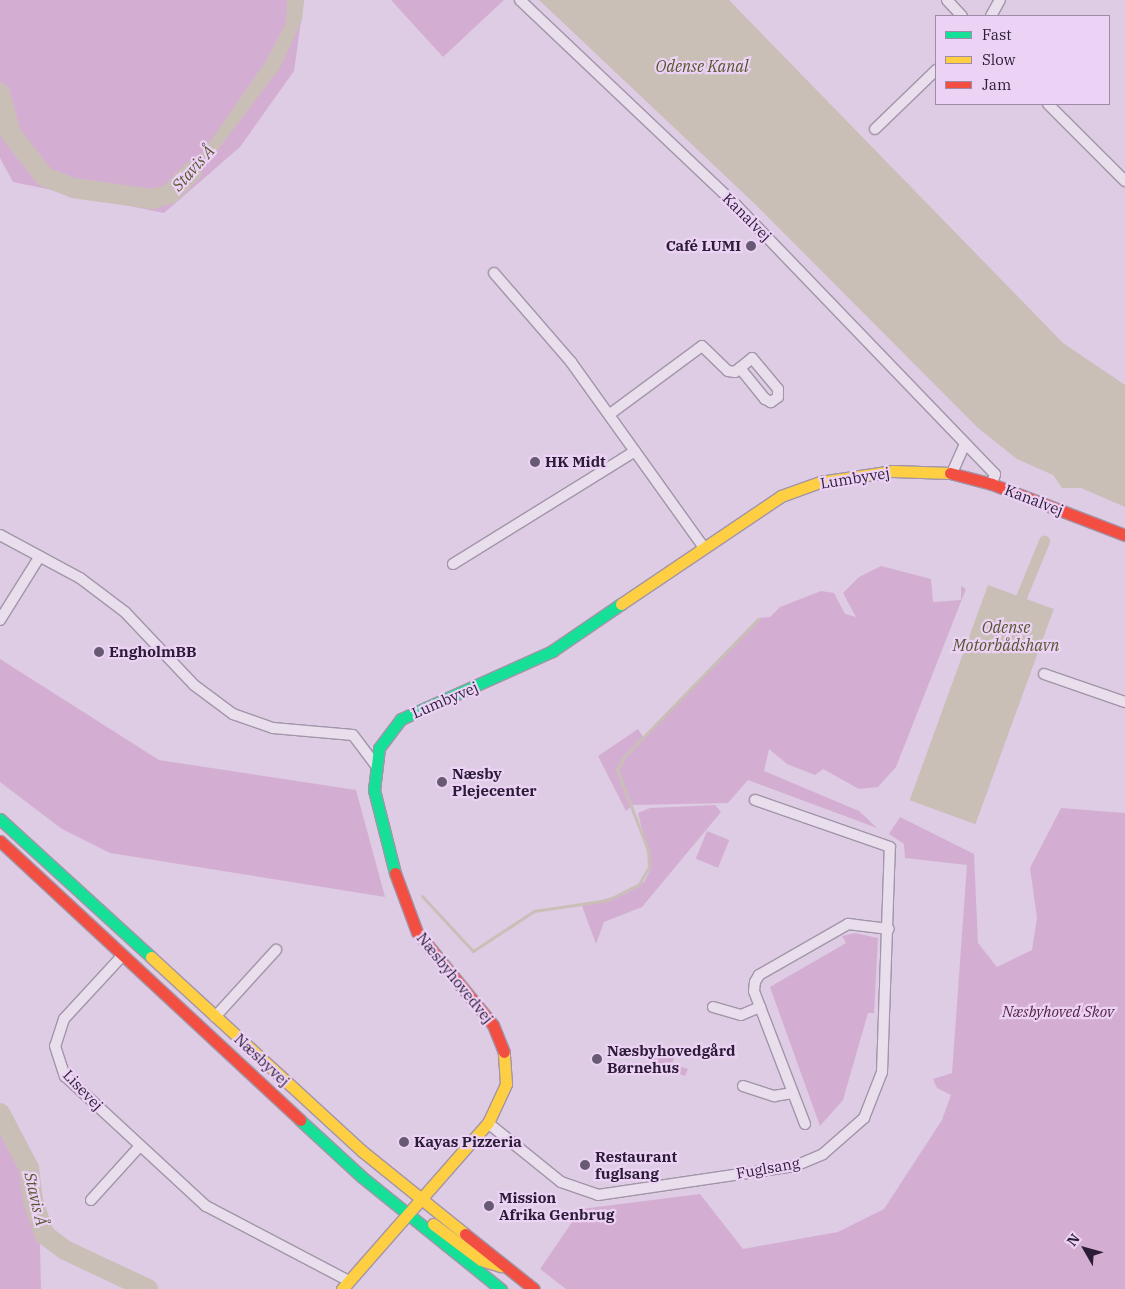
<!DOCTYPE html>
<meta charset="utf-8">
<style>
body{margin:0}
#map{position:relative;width:1125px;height:1289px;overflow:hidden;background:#ddcce4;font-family:"IBM Plex Serif",serif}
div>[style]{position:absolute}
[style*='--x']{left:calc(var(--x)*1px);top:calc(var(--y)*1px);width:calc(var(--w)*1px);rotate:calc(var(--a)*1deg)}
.green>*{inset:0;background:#d4aed2;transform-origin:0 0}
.water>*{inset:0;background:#c9bfb7;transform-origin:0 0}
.stream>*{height:3px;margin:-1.5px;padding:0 1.5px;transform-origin:1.5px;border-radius:1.5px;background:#c9bfb7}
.canal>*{height:11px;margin:-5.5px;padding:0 5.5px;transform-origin:5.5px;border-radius:5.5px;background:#c9bfb7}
.river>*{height:20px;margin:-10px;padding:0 10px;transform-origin:10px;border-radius:10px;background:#c9bfb7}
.roads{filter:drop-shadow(1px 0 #a295a9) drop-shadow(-1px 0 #a295a9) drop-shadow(0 1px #a295a9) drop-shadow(0 -1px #a295a9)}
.street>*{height:10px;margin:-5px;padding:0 5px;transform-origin:5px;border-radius:5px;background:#e8deec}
.fast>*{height:11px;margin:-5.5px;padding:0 5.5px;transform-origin:5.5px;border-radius:5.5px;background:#16e098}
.slow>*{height:11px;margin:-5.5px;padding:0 5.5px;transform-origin:5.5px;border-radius:5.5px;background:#ffcf43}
.jam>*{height:11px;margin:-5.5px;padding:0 5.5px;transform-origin:5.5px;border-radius:5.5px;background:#f24e42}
.dots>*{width:14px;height:14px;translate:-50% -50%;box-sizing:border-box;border:2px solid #ecd2f5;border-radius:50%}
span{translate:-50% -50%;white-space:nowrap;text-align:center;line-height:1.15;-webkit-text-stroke:4.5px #ecd2f5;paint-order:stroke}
.street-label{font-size:15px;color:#2b1d38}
.poi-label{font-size:15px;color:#2b1d38;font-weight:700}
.right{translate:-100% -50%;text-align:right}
.left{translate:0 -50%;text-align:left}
.park-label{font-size:15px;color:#542446;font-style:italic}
.water-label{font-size:16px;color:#57562d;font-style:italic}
.legend{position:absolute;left:935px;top:15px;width:175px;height:90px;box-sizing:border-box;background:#ecd2f5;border:1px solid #9f8aa9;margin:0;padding:6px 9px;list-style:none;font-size:15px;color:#2b1d38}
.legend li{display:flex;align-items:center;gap:10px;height:25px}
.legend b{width:25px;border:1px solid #9f8aa9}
.north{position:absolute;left:1060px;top:1224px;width:50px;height:50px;-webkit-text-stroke:4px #ecd2f5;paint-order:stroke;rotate:308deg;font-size:14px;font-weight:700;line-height:20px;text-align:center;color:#2b1d38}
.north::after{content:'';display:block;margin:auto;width:18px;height:22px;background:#2b1d38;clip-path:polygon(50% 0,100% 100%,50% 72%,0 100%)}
</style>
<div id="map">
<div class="green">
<i style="clip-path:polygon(0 0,304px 0,294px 71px,240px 147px,164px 213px,13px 182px,0 158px)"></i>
<i style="clip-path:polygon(391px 0,504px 0,443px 57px)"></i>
<i style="clip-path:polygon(881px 566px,931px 579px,933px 602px,961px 600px,961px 586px,966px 589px,896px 767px,878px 787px,859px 789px,823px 769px,815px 775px,787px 764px,769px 749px,764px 771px,859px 811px,877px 828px,748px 780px,728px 803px,633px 805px,626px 811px,598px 756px,638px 729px,643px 737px,760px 618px,770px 617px,780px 607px,821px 591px,834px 593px,845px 614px,856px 617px,843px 593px,859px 577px)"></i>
<i style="clip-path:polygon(0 659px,159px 760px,356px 790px,385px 897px,110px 853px,62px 829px,0 782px)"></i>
<i style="clip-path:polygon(715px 805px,721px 812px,642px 907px,604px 922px,596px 944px,582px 906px,629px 892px,644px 882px,651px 868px,638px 813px,650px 808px)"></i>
<i style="clip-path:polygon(1061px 808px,1125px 813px,1125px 1289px,566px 1289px,540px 1269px,581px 1209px,700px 1194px,743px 1249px,838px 1232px,884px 1209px,942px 1120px,951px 1095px,937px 1088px,933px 1079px,952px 1073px,967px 865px,905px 858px,904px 844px,889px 834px,900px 817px,974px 854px,978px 943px,997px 967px,1032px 950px,1037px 918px,1030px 868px)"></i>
<i style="left:707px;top:831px;width:24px;height:30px;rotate:22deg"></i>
<i style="clip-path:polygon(855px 933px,878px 938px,874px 1013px,868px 1013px,843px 1100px,820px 1126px,770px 987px,846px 943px,842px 936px)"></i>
<i style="clip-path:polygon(657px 1052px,674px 1058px,672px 1064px,688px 1069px,685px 1076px,652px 1064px)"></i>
<i style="clip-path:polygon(0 1113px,29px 1168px,33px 1201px,45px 1235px,40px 1245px,41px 1289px,0 1289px)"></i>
</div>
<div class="water">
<i style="clip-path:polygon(287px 0,304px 0,302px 20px,280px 68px,203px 169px,176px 196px,170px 185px,202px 153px,266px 61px,286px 23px)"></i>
<i style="clip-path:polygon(539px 0,729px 0,1063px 343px,1125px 385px,1125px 507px,1081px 488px,1062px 488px,1053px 475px,1017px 459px,978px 428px,756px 205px)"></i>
<i style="left:988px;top:585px;width:70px;height:229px;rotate:20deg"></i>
</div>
<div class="stream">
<i style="--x:422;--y:896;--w:75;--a:47.2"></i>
<i style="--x:473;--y:951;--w:73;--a:-33.3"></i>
<i style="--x:534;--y:911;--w:75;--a:-8.5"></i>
<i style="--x:608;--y:900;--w:35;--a:-27"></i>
<i style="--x:639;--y:884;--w:20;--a:-60"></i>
<i style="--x:649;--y:867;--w:17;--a:-93"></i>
<i style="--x:648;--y:850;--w:86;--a:-111.2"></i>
<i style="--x:617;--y:770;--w:13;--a:-63"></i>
<i style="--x:623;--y:758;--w:194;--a:-45.8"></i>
</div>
<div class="canal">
<i style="--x:1021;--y:597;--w:61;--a:-67.7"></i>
</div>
<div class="river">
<i style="--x:0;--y:93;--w:42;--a:75"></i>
<i style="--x:11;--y:134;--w:55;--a:51.7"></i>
<i style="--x:45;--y:177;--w:30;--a:21"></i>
<i style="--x:73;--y:188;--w:80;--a:7.9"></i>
<i style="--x:152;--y:199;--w:19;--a:-16"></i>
<i style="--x:170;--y:194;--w:32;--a:-46"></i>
<i style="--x:0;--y:1113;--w:62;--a:62.2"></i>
<i style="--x:29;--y:1168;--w:33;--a:83"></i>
<i style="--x:33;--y:1201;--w:36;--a:71"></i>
<i style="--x:45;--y:1235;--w:25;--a:37"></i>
<i style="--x:65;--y:1250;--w:92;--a:25.2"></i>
</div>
<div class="roads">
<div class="street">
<i style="--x:520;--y:0;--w:296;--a:43.5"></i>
<i style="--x:735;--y:204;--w:375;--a:46.1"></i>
<i style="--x:995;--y:474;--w:10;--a:107"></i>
<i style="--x:947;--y:0;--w:22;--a:47"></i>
<i style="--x:991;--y:16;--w:18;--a:-61"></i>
<i style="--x:1048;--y:104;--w:109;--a:45"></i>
<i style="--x:875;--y:129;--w:85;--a:-44"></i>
<i style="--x:494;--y:273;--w:118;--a:49.1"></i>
<i style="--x:571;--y:362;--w:229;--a:54.4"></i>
<i style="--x:610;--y:414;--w:114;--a:-36.5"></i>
<i style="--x:702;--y:346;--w:36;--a:44"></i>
<i style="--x:728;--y:371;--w:7;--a:8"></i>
<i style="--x:735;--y:372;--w:22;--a:-39"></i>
<i style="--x:752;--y:358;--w:40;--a:50"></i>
<i style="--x:778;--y:389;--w:8;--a:90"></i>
<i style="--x:778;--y:397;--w:9;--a:144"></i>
<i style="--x:771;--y:402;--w:7;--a:-153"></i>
<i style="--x:765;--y:399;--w:40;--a:-129"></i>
<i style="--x:952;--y:473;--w:32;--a:-66"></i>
<i style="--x:0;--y:535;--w:91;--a:28.3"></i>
<i style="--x:80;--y:578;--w:56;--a:37.1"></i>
<i style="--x:125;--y:612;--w:100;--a:46.6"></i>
<i style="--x:194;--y:685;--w:49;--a:36.6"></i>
<i style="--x:233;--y:714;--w:42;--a:19.3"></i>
<i style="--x:273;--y:728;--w:80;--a:5"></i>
<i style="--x:353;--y:735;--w:36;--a:53"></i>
<i style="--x:453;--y:564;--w:214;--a:-31.8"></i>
<i style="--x:0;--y:620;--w:75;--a:-58"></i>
<i style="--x:1044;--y:674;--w:86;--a:19.1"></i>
<i style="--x:123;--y:955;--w:87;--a:132.7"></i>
<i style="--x:64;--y:1019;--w:28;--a:108"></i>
<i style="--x:55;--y:1046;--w:32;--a:72"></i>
<i style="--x:65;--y:1076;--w:192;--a:42.7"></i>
<i style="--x:206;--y:1206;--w:161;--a:27.7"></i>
<i style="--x:713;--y:1007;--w:29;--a:16"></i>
<i style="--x:741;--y:1015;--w:21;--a:-23"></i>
<i style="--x:215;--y:1017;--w:91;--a:-47.7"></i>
<i style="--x:743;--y:1086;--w:33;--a:18"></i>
<i style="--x:774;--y:1096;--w:19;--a:-9"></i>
<i style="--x:488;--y:1123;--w:94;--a:38.9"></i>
<i style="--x:561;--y:1182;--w:39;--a:19"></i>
<i style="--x:598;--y:1195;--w:199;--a:-8.4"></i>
<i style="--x:795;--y:1166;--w:30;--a:-23"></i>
<i style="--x:823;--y:1154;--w:55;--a:-41.3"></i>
<i style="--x:864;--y:1118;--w:49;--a:-68.6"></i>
<i style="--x:882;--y:1072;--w:225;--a:-88"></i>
<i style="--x:890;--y:847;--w:143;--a:-160.8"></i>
<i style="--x:805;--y:1124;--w:142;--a:-111"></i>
<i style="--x:754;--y:991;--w:9;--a:-84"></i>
<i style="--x:755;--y:982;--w:8;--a:-60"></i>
<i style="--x:759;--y:975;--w:103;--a:-29.8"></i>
<i style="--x:848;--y:924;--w:41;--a:7"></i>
<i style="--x:91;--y:1200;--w:73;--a:-47.8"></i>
</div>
<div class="fast">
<i style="--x:0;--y:819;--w:205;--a:42.4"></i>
<i style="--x:395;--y:873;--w:86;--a:-104.2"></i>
<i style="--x:374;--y:790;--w:42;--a:-83.2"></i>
<i style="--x:379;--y:748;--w:36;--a:-53"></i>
<i style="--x:401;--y:719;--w:166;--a:-24.2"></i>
<i style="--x:552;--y:651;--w:83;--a:-34.3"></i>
<i style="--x:300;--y:1120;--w:84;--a:42.6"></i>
<i style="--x:362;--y:1177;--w:179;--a:38.9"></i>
</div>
<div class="slow">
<i style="--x:621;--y:604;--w:193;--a:-34"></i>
<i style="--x:781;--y:496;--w:41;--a:-19.7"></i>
<i style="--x:820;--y:482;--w:74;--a:-8.6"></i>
<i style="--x:893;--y:471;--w:57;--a:2"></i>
<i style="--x:151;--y:957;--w:287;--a:42.6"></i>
<i style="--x:362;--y:1151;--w:132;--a:38.9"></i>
<i style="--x:433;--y:1224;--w:60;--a:36.9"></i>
<i style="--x:481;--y:1260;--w:21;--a:17"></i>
<i style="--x:342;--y:1289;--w:221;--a:-48.7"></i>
<i style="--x:488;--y:1123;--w:43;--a:-65.2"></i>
<i style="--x:506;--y:1084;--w:32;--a:-94"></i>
</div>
<div class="jam">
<i style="--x:950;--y:473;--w:43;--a:14.7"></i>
<i style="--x:992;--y:484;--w:142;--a:21"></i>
<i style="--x:0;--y:841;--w:410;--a:42.9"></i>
<i style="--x:395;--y:873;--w:63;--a:69.6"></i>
<i style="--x:417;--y:932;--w:120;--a:50.7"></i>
<i style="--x:493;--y:1025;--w:29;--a:68"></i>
<i style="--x:465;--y:1234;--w:88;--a:38.6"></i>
</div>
</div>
<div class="dots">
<i style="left:751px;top:246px;background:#695a74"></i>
<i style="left:535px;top:462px;background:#695a74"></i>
<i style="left:99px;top:652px;background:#695a74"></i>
<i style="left:442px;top:782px;background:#695a74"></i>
<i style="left:597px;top:1059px;background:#695a74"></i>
<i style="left:404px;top:1142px;background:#695a74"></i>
<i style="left:585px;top:1165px;background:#695a74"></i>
<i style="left:489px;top:1206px;background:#695a74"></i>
</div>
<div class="street-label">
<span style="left:747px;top:217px;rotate:45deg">Kanalvej</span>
<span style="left:855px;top:478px;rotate:-9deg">Lumbyvej</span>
<span style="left:1034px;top:500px;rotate:21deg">Kanalvej</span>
<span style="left:445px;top:700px;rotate:-23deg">Lumbyvej</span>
<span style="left:455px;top:978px;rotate:51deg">Næsbyhovedvej</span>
<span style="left:262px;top:1060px;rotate:43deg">Næsbyvej</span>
<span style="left:83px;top:1090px;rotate:46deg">Lisevej</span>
<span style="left:768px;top:1168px;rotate:-10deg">Fuglsang</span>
</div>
<div class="poi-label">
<span class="right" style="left:741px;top:246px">Café LUMI</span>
<span class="left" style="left:545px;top:462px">HK Midt</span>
<span class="left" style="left:109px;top:652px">EngholmBB</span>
<span class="left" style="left:452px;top:782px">Næsby<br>Plejecenter</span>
<span class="left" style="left:607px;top:1059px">Næsbyhovedgård<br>Børnehus</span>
<span class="left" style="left:414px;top:1142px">Kayas Pizzeria</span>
<span class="left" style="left:595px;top:1165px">Restaurant<br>fuglsang</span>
<span class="left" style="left:499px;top:1206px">Mission<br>Afrika Genbrug</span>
</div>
<div class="park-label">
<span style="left:1058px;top:1012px">Næsbyhoved Skov</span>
</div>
<div class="water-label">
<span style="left:702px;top:66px">Odense Kanal</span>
<span style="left:193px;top:168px;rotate:-48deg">Stavis Å</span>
<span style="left:1006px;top:636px">Odense<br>Motorbådshavn</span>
<span style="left:36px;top:1199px;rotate:77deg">Stavis Å</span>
</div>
<ul class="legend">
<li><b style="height:6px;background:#16e098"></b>Fast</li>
<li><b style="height:6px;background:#ffcf43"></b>Slow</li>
<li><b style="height:6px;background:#f24e42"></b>Jam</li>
</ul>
<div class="north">N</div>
</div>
